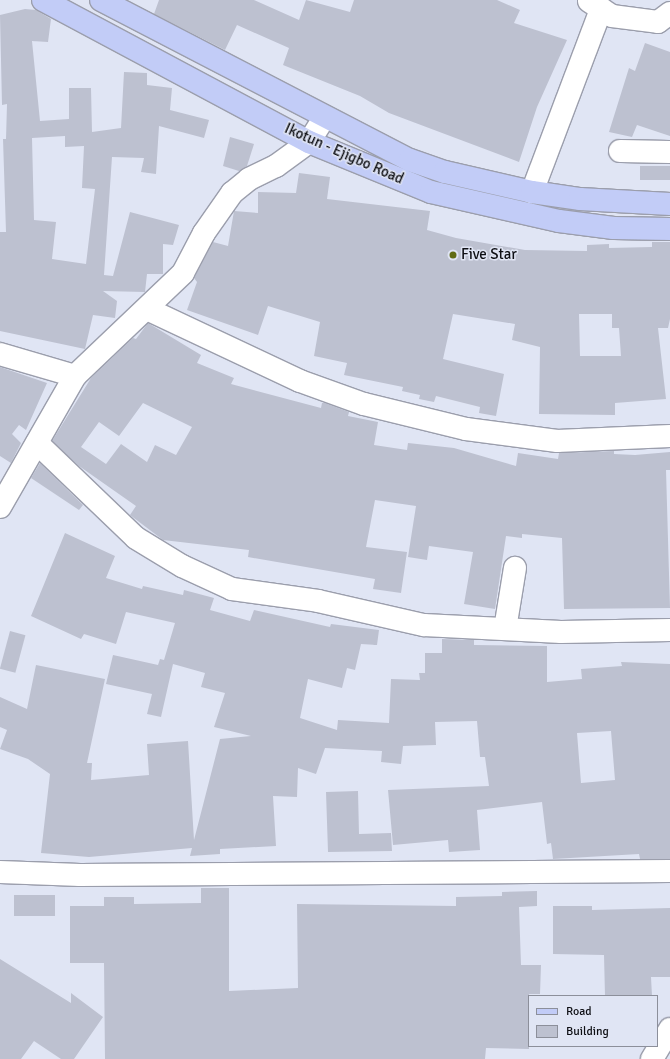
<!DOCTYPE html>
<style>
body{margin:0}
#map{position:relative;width:670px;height:1059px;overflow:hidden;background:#e0e5f4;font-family:Signika,sans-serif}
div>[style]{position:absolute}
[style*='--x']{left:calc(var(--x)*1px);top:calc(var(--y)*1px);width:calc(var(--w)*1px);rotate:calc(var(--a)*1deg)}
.building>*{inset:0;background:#bdc1d0;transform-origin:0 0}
.roads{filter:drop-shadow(1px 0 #9b9eac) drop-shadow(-1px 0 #9b9eac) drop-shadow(0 1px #9b9eac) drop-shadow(0 -1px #9b9eac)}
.minor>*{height:22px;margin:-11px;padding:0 11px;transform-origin:11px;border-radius:11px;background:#fff}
.major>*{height:22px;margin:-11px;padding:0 11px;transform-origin:11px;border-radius:11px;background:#c2ccf7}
.dots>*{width:11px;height:11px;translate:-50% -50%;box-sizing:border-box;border:2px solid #e0e5f4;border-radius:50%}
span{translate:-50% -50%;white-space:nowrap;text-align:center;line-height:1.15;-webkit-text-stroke:3px #e0e5f4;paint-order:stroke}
.street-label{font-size:15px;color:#0e0f14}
.poi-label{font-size:15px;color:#0e0f14}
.left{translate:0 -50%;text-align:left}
.legend{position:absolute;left:528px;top:995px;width:130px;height:52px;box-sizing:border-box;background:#e0e5f4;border:1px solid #8c8f9a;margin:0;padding:5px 7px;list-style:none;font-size:12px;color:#0e0f14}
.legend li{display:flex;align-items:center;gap:8px;height:20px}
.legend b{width:20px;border:1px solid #8c8f9a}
</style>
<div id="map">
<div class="building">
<i style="clip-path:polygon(159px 0,254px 0,299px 20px,306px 0,350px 12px,354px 0,497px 0,520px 10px,514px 23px,567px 40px,537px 107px,519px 162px,389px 113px,360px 96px,283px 65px,289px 48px,237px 25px,225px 50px,154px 14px)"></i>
<i style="clip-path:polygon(evenodd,25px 9px,36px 10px,51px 19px,48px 42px,32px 41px,40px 121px,69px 119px,69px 88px,91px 88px,92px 132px,121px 128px,124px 72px,147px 73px,147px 85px,172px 88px,170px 110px,209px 120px,204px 138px,159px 126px,156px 174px,141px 172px,144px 158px,112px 157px,104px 275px,113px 276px,130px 212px,179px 225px,173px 245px,163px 244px,163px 274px,147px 274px,145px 292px,103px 291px,117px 301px,115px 318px,93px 315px,85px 349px,0 331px,0 232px,6px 232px,3px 139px,6px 139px,7px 104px,2px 105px,0 15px,25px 9px,65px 136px,65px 147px,84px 146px,82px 188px,95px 189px,86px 264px,52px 259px,56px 222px,34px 220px,32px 138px,65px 136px)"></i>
<i style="clip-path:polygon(645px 43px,670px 52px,670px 136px,637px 125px,632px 137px,609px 132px,629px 68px,635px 71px)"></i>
<i style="clip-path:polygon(230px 137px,254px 144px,247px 166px,239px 171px,223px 166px)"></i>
<i style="left:640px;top:166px;width:30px;height:14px"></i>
<i style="clip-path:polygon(evenodd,299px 173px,330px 177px,327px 199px,430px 211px,427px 230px,456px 238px,525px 250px,587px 251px,587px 245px,609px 244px,609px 248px,652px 247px,652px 242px,670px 242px,670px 319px,668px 328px,658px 328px,666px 399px,615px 403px,615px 415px,539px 414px,540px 347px,512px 340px,515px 324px,453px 314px,443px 359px,504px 374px,496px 416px,479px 413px,480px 407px,436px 396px,434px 402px,419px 399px,420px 395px,402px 391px,403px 387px,344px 375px,347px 363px,314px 356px,320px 322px,268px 306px,258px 335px,187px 310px,197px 282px,194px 278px,213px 242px,228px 246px,234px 211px,258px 213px,258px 192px,296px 193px,299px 173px,579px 314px,612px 314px,612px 328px,619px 328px,621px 356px,580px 356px,579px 314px)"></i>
<i style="clip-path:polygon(evenodd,148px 323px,201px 355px,197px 363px,234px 378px,231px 384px,321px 408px,322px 403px,325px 403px,349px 412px,348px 416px,378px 422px,374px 445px,407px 450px,408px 443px,454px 448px,516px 466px,518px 453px,558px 459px,559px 453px,614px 451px,614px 454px,635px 455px,670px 452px,670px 470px,666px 470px,670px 608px,564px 609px,562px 538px,522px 534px,522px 538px,506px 536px,495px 609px,464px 604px,473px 552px,429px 546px,427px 560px,408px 557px,416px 506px,375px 500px,366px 547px,407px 552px,401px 593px,373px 589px,375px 579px,248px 557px,249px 550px,163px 540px,130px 515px,136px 506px,79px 466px,52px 441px,91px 378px,133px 338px,136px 339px,148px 323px,143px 403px,192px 427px,176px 455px,155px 445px,147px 462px,121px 444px,106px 464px,81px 447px,99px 422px,119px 436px,143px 403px)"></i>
<i style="clip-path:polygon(0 367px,47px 383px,26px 430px,19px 425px,12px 434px,21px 443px,11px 463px,0 456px)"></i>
<i style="clip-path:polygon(40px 463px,83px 505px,79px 510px,31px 478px)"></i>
<i style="clip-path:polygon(evenodd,65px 533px,115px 556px,106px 578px,142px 589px,143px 586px,183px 595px,184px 590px,214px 598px,210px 610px,250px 621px,254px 610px,330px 627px,331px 624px,379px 630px,377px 645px,361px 644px,355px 670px,347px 668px,342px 688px,308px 679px,300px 718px,337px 730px,338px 720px,389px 723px,391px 679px,420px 680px,419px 673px,425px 673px,425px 653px,442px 653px,442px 639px,474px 640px,474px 645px,547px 646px,547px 682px,582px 679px,581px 669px,622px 666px,621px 662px,670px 664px,670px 859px,640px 859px,639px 854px,553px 859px,551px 843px,547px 844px,542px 802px,477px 810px,480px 850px,449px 852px,448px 840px,393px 845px,388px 790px,489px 786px,485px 757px,480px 757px,477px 721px,435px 722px,436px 745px,403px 746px,401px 764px,381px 762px,382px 751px,325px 748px,316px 774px,298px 768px,297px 797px,273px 796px,276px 846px,220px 849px,220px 854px,190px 856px,192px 848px,89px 857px,41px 853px,50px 774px,28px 759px,0 749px,7px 730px,0 727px,0 697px,27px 709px,36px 665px,105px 679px,87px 763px,92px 763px,91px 780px,149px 775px,147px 744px,188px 741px,194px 840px,220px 739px,251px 736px,214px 727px,225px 693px,201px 687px,205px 673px,173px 664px,161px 717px,147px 714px,152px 694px,106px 684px,113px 655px,158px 665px,160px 659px,164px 660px,175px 623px,126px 612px,116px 644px,84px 634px,81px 639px,31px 616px,65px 533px,611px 731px,615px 780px,581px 783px,577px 733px,611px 731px)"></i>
<i style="left:10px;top:631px;width:16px;height:39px;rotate:15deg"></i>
<i style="clip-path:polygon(358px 791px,359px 834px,391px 833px,392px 851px,328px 852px,326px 792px)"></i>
<i style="clip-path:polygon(201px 888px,229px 888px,229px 991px,298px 988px,297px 904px,456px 906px,456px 897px,502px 896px,502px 892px,537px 891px,537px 906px,519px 907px,521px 965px,541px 965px,540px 994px,529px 994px,529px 1049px,486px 1048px,485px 1059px,105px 1059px,104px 963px,70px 963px,70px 906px,104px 906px,104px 897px,134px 897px,134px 904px,201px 903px)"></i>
<i style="left:14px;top:895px;width:41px;height:21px"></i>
<i style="clip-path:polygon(553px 906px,592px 906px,592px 910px,670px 908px,670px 977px,651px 977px,652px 996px,605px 996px,604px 955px,553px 954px)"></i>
<i style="clip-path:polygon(0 959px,71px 1003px,71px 993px,103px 1017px,74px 1059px,61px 1059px,34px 1041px,21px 1059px,0 1059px)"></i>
</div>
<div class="roads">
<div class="minor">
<i style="--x:589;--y:1;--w:27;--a:33"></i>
<i style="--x:612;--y:16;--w:46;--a:7.4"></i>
<i style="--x:658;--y:22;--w:15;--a:-37"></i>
<i style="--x:620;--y:151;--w:50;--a:1.1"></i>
<i style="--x:532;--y:192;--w:196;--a:-69.3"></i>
<i style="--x:147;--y:309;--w:169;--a:25.2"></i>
<i style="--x:300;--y:381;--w:68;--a:19.8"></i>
<i style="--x:364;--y:404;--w:105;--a:13.8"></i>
<i style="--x:466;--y:429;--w:92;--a:7.5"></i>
<i style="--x:557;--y:441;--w:113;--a:-2.5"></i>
<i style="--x:0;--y:354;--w:78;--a:16.3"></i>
<i style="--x:37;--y:443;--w:137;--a:43.8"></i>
<i style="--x:136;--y:538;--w:54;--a:31.3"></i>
<i style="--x:182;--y:566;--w:55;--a:24.7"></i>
<i style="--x:232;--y:589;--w:87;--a:7.9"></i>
<i style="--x:318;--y:601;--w:109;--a:12.8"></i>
<i style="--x:424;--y:625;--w:137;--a:2.9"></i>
<i style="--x:561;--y:632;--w:109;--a:-1.1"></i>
<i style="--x:0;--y:507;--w:151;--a:-60.2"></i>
<i style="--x:75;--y:376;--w:149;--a:-43.6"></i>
<i style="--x:183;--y:273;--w:45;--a:-62.3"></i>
<i style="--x:204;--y:233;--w:49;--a:-55"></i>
<i style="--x:232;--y:193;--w:22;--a:-39"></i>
<i style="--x:249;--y:179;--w:30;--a:-26"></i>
<i style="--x:276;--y:166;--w:41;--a:-36"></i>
<i style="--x:309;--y:142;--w:28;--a:-58"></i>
<i style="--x:505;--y:629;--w:62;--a:-80.7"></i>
<i style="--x:0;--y:872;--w:80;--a:2.1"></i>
<i style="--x:80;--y:875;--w:590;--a:-0.39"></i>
<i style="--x:652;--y:1059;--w:35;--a:-59"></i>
</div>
<div class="major">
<i style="--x:43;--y:0;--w:302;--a:28.1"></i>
<i style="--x:309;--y:142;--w:132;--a:22.3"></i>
<i style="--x:431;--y:192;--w:131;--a:12.8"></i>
<i style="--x:559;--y:221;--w:55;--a:7.3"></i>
<i style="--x:614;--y:228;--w:56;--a:1"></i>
<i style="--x:101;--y:0;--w:348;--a:27.4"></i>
<i style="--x:410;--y:160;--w:37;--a:19"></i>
<i style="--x:445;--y:172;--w:89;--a:12.9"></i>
<i style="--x:532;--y:192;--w:49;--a:8.3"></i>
<i style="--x:580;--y:199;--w:90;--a:3.2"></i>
</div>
</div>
<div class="dots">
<i style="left:453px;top:255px;background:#616c14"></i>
</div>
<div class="street-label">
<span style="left:344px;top:154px;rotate:24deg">Ikotun - Ejigbo Road</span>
</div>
<div class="poi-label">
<span class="left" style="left:461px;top:255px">Five Star</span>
</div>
<ul class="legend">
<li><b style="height:5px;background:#c2ccf7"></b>Road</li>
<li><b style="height:11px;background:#bdc1d0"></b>Building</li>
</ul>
</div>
